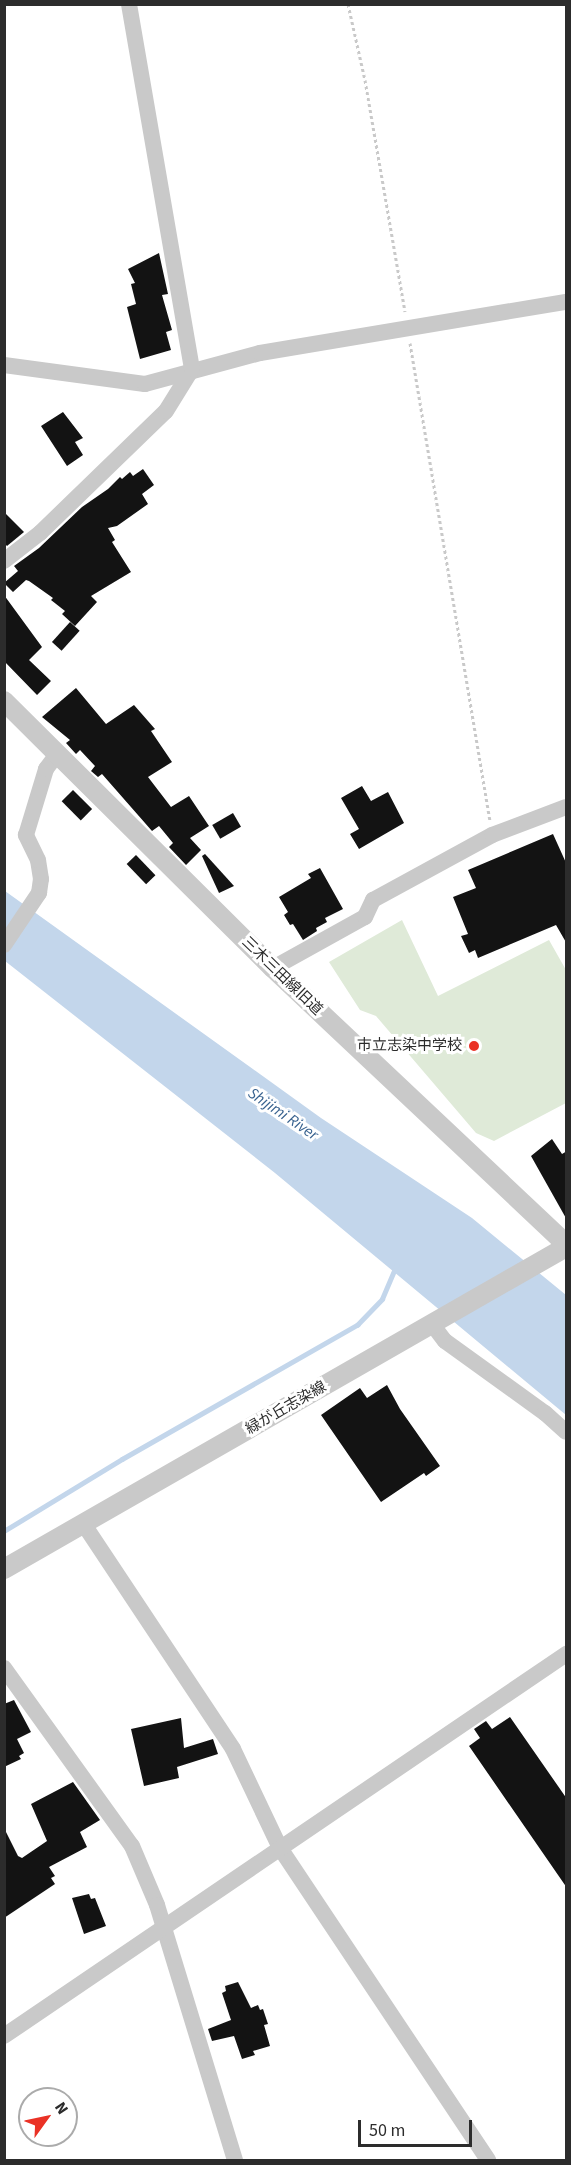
<!DOCTYPE html>
<meta charset="utf-8">
<style>
body{margin:0}
#map{position:relative;width:571px;height:2165px;overflow:hidden;background:#fff;font-family:"Source Sans 3","Noto Sans JP",sans-serif}
div>[style]{position:absolute}
[style*='--x']{left:calc(var(--x)*1px);top:calc(var(--y)*1px);width:calc(var(--w)*1px);rotate:calc(var(--a)*1deg)}
.green>*{inset:0;background:#dfead8}
.water>*{inset:0;background:#c3d6eb}
.stream>*{height:4.5px;margin:-2.25px;padding:0 2.25px;transform-origin:2.25px;border-radius:2.25px;background:#c3d6eb}
.building>*{inset:0;background:#131313;transform-origin:0 0}
.path>*{height:3px;margin-top:-1.5px;transform-origin:0;background:repeating-linear-gradient(90deg,#c9c9c9 0 3px,transparent 0 6px)}
.minor>*{height:16px;margin:-8px;padding:0 8px;transform-origin:8px;border-radius:8px;background:#c9c9c9}
.tertiary>*{height:20px;margin:-10px;padding:0 10px;transform-origin:10px;border-radius:10px;background:#c9c9c9}
.dots>*{width:16px;height:16px;translate:-50% -50%;box-sizing:border-box;border:3px solid #fff;border-radius:50%}
span{translate:-50% -50%;white-space:nowrap;text-align:center;line-height:1.15;-webkit-text-stroke:6px #fff;paint-order:stroke}
.street-label{font-size:15px;color:#2c2c2c}
.poi-label{font-size:15px;color:#2c2c2c}
.right{translate:-100% -50%;text-align:right}
.water-label{font-size:16px;color:#38628f;font-style:italic}
.frame{position:absolute;inset:0;border:6px solid #2c2c2c;pointer-events:none}
.north{position:absolute;left:18px;top:2087px;width:60px;height:60px;box-sizing:border-box;background:#fff;border:2px solid #ababab;border-radius:50%;rotate:57deg;font-size:16px;font-weight:700;line-height:24px;text-align:center;color:#2c2c2c}
.north::after{content:'';display:block;margin:auto;width:21px;height:27px;background:#ea3226;clip-path:polygon(50% 0,100% 100%,50% 72%,0 100%)}
.scale{position:absolute;left:358px;top:2120px;width:114px;height:27px;box-sizing:border-box;border:3px solid #2c2c2c;border-top:0;padding-left:8px;font-size:18px;line-height:21px;white-space:nowrap;color:#2c2c2c;-webkit-text-stroke:4px #fff;paint-order:stroke}
</style>
<div id="map">
<div class="green">
<i style="clip-path:polygon(402px 920px,438px 996px,549px 940px,566px 970px,566px 1103px,494px 1141px,476px 1133px,376px 1016px,360px 1010px,329px 962px)"></i>
</div>
<div class="water">
<i style="clip-path:polygon(5px 891px,321px 1118px,472px 1218px,566px 1295px,566px 1415px,275px 1173px,5px 961px)"></i>
</div>
<div class="stream">
<i style="--x:4;--y:1531;--w:138;--a:-31.4"></i>
<i style="--x:122;--y:1459;--w:271;--a:-29.7"></i>
<i style="--x:357;--y:1325;--w:36;--a:-46"></i>
<i style="--x:382;--y:1299;--w:36;--a:-67"></i>
</div>
<div class="building">
<i style="clip-path:polygon(159px 253px,168px 294px,162px 295px,172px 330px,166px 332px,171px 350px,140px 359px,127px 307px,136px 304px,131px 284px,135px 283px,128px 269px)"></i>
<i style="clip-path:polygon(63px 412px,83px 438px,75px 442px,83px 455px,67px 466px,41px 426px)"></i>
<i style="clip-path:polygon(143px 469px,154px 485px,142px 494px,148px 504px,117px 526px,108px 528px,115px 540px,112px 542px,131px 572px,91px 596px,97px 602px,75px 626px,62px 614px,65px 611px,51px 600px,53px 598px,29px 581px,26px 580px,13px 592px,4px 583px,18px 571px,14px 566px,39px 548px,82px 507px,108px 489px,120px 477px,122px 479px,130px 472px,133px 476px)"></i>
<i style="clip-path:polygon(4px 512px,24px 532px,7px 546px,4px 543px)"></i>
<i style="clip-path:polygon(4px 595px,42px 647px,29px 660px,51px 681px,37px 695px,4px 661px)"></i>
<i style="left:70px;top:622px;width:13px;height:27px;rotate:42deg"></i>
<i style="clip-path:polygon(76px 688px,106px 724px,134px 705px,155px 729px,151px 731px,172px 762px,148px 777px,171px 807px,189px 796px,209px 826px,190px 838px,201px 850px,186px 865px,169px 847px,173px 843px,159px 826px,152px 831px,102px 774px,98px 777px,91px 771px,95px 766px,80px 750px,76px 754px,66px 743px,70px 740px,42px 717px)"></i>
<i style="clip-path:polygon(362px 786px,371px 801px,388px 792px,404px 823px,359px 849px,350px 834px,359px 829px,341px 798px)"></i>
<i style="left:73px;top:790px;width:27px;height:16px;rotate:45deg"></i>
<i style="left:233px;top:813px;width:16px;height:24px;rotate:60deg"></i>
<i style="clip-path:polygon(553px 834px,567px 865px,567px 944px,556px 925px,478px 958px,475px 950px,469px 953px,461px 936px,468px 934px,453px 897px,476px 888px,468px 870px)"></i>
<i style="clip-path:polygon(205px 854px,234px 886px,219px 893px,202px 856px)"></i>
<i style="left:136px;top:855px;width:28px;height:13px;rotate:46deg"></i>
<i style="clip-path:polygon(320px 868px,343px 909px,325px 918px,327px 922px,316px 928px,317px 931px,303px 940px,293px 924px,290px 925px,284px 915px,288px 912px,279px 897px,311px 878px,308px 874px)"></i>
<i style="clip-path:polygon(552px 1139px,562px 1154px,567px 1151px,567px 1220px,531px 1156px)"></i>
<i style="clip-path:polygon(387px 1385px,400px 1409px,440px 1466px,426px 1476px,424px 1473px,381px 1502px,321px 1415px,360px 1388px,367px 1398px)"></i>
<i style="clip-path:polygon(14px 1700px,31px 1732px,17px 1739px,24px 1753px,19px 1756px,21px 1759px,4px 1767px,4px 1704px)"></i>
<i style="clip-path:polygon(510px 1717px,567px 1799px,567px 1888px,469px 1746px,480px 1738px,474px 1729px,486px 1721px,492px 1729px)"></i>
<i style="clip-path:polygon(181px 1718px,184px 1748px,213px 1739px,218px 1754px,177px 1767px,179px 1778px,144px 1786px,131px 1729px)"></i>
<i style="clip-path:polygon(73px 1782px,100px 1820px,80px 1832px,87px 1847px,49px 1867px,55px 1876px,51px 1878px,55px 1884px,4px 1918px,4px 1828px,18px 1856px,22px 1858px,47px 1841px,31px 1804px)"></i>
<i style="clip-path:polygon(89px 1894px,91px 1899px,95px 1898px,106px 1926px,84px 1934px,72px 1898px)"></i>
<i style="clip-path:polygon(238px 1982px,251px 2008px,258px 2005px,260px 2010px,263px 2009px,268px 2024px,264px 2025px,270px 2046px,253px 2051px,255px 2055px,242px 2059px,234px 2036px,212px 2041px,208px 2029px,231px 2020px,222px 1993px,226px 1991px,225px 1986px)"></i>
</div>
<div class="path">
<i style="--x:348;--y:4;--w:78;--a:77.4"></i>
<i style="--x:365;--y:80;--w:235;--a:80.2"></i>
<i style="--x:410;--y:343;--w:485;--a:80.5"></i>
</div>
<div class="minor">
<i style="--x:4;--y:365;--w:142;--a:7.7"></i>
<i style="--x:145;--y:384;--w:119;--a:-15.1"></i>
<i style="--x:260;--y:353;--w:310;--a:-9.5"></i>
<i style="--x:4;--y:561;--w:46;--a:-37.9"></i>
<i style="--x:40;--y:533;--w:175;--a:-44.1"></i>
<i style="--x:166;--y:411;--w:49;--a:-58.2"></i>
<i style="--x:192;--y:369;--w:370;--a:-99.8"></i>
<i style="--x:4;--y:945;--w:63;--a:-56.1"></i>
<i style="--x:39;--y:893;--w:14;--a:-82"></i>
<i style="--x:41;--y:879;--w:19;--a:-99"></i>
<i style="--x:38;--y:860;--w:28;--a:-116"></i>
<i style="--x:26;--y:835;--w:69;--a:-73.1"></i>
<i style="--x:46;--y:769;--w:20;--a:-53"></i>
<i style="--x:273;--y:968;--w:105;--a:-29"></i>
<i style="--x:365;--y:917;--w:19;--a:-65"></i>
<i style="--x:373;--y:900;--w:136;--a:-28.6"></i>
<i style="--x:492;--y:835;--w:79;--a:-20.7"></i>
<i style="--x:432;--y:1324;--w:21;--a:53"></i>
<i style="--x:445;--y:1341;--w:123;--a:35.8"></i>
<i style="--x:545;--y:1413;--w:28;--a:42"></i>
<i style="--x:83;--y:1523;--w:271;--a:56.4"></i>
<i style="--x:233;--y:1749;--w:110;--a:64.6"></i>
<i style="--x:280;--y:1848;--w:375;--a:56.3"></i>
<i style="--x:4;--y:1668;--w:219;--a:54.3"></i>
<i style="--x:132;--y:1846;--w:64;--a:67"></i>
<i style="--x:157;--y:1905;--w:267;--a:73"></i>
<i style="--x:4;--y:2036;--w:680;--a:-34.2"></i>
</div>
<div class="tertiary">
<i style="--x:4;--y:701;--w:379;--a:44.8"></i>
<i style="--x:273;--y:968;--w:403;--a:43.3"></i>
<i style="--x:4;--y:1569;--w:648;--a:-29.81"></i>
</div>
<div class="dots">
<i style="left:474px;top:1046px;background:#ea3226"></i>
</div>
<div class="street-label">
<span style="left:282px;top:976px;rotate:44deg">三木三田線旧道</span>
<span style="left:286px;top:1408px;rotate:-30deg">緑が丘志染線</span>
</div>
<div class="poi-label">
<span class="right" style="left:462px;top:1046px">市立志染中学校</span>
</div>
<div class="water-label">
<span style="left:283px;top:1114px;rotate:34deg">Shijimi River</span>
</div>
<div class="frame"></div>
<div class="north">N</div>
<div class="scale">50 m</div>
</div>
